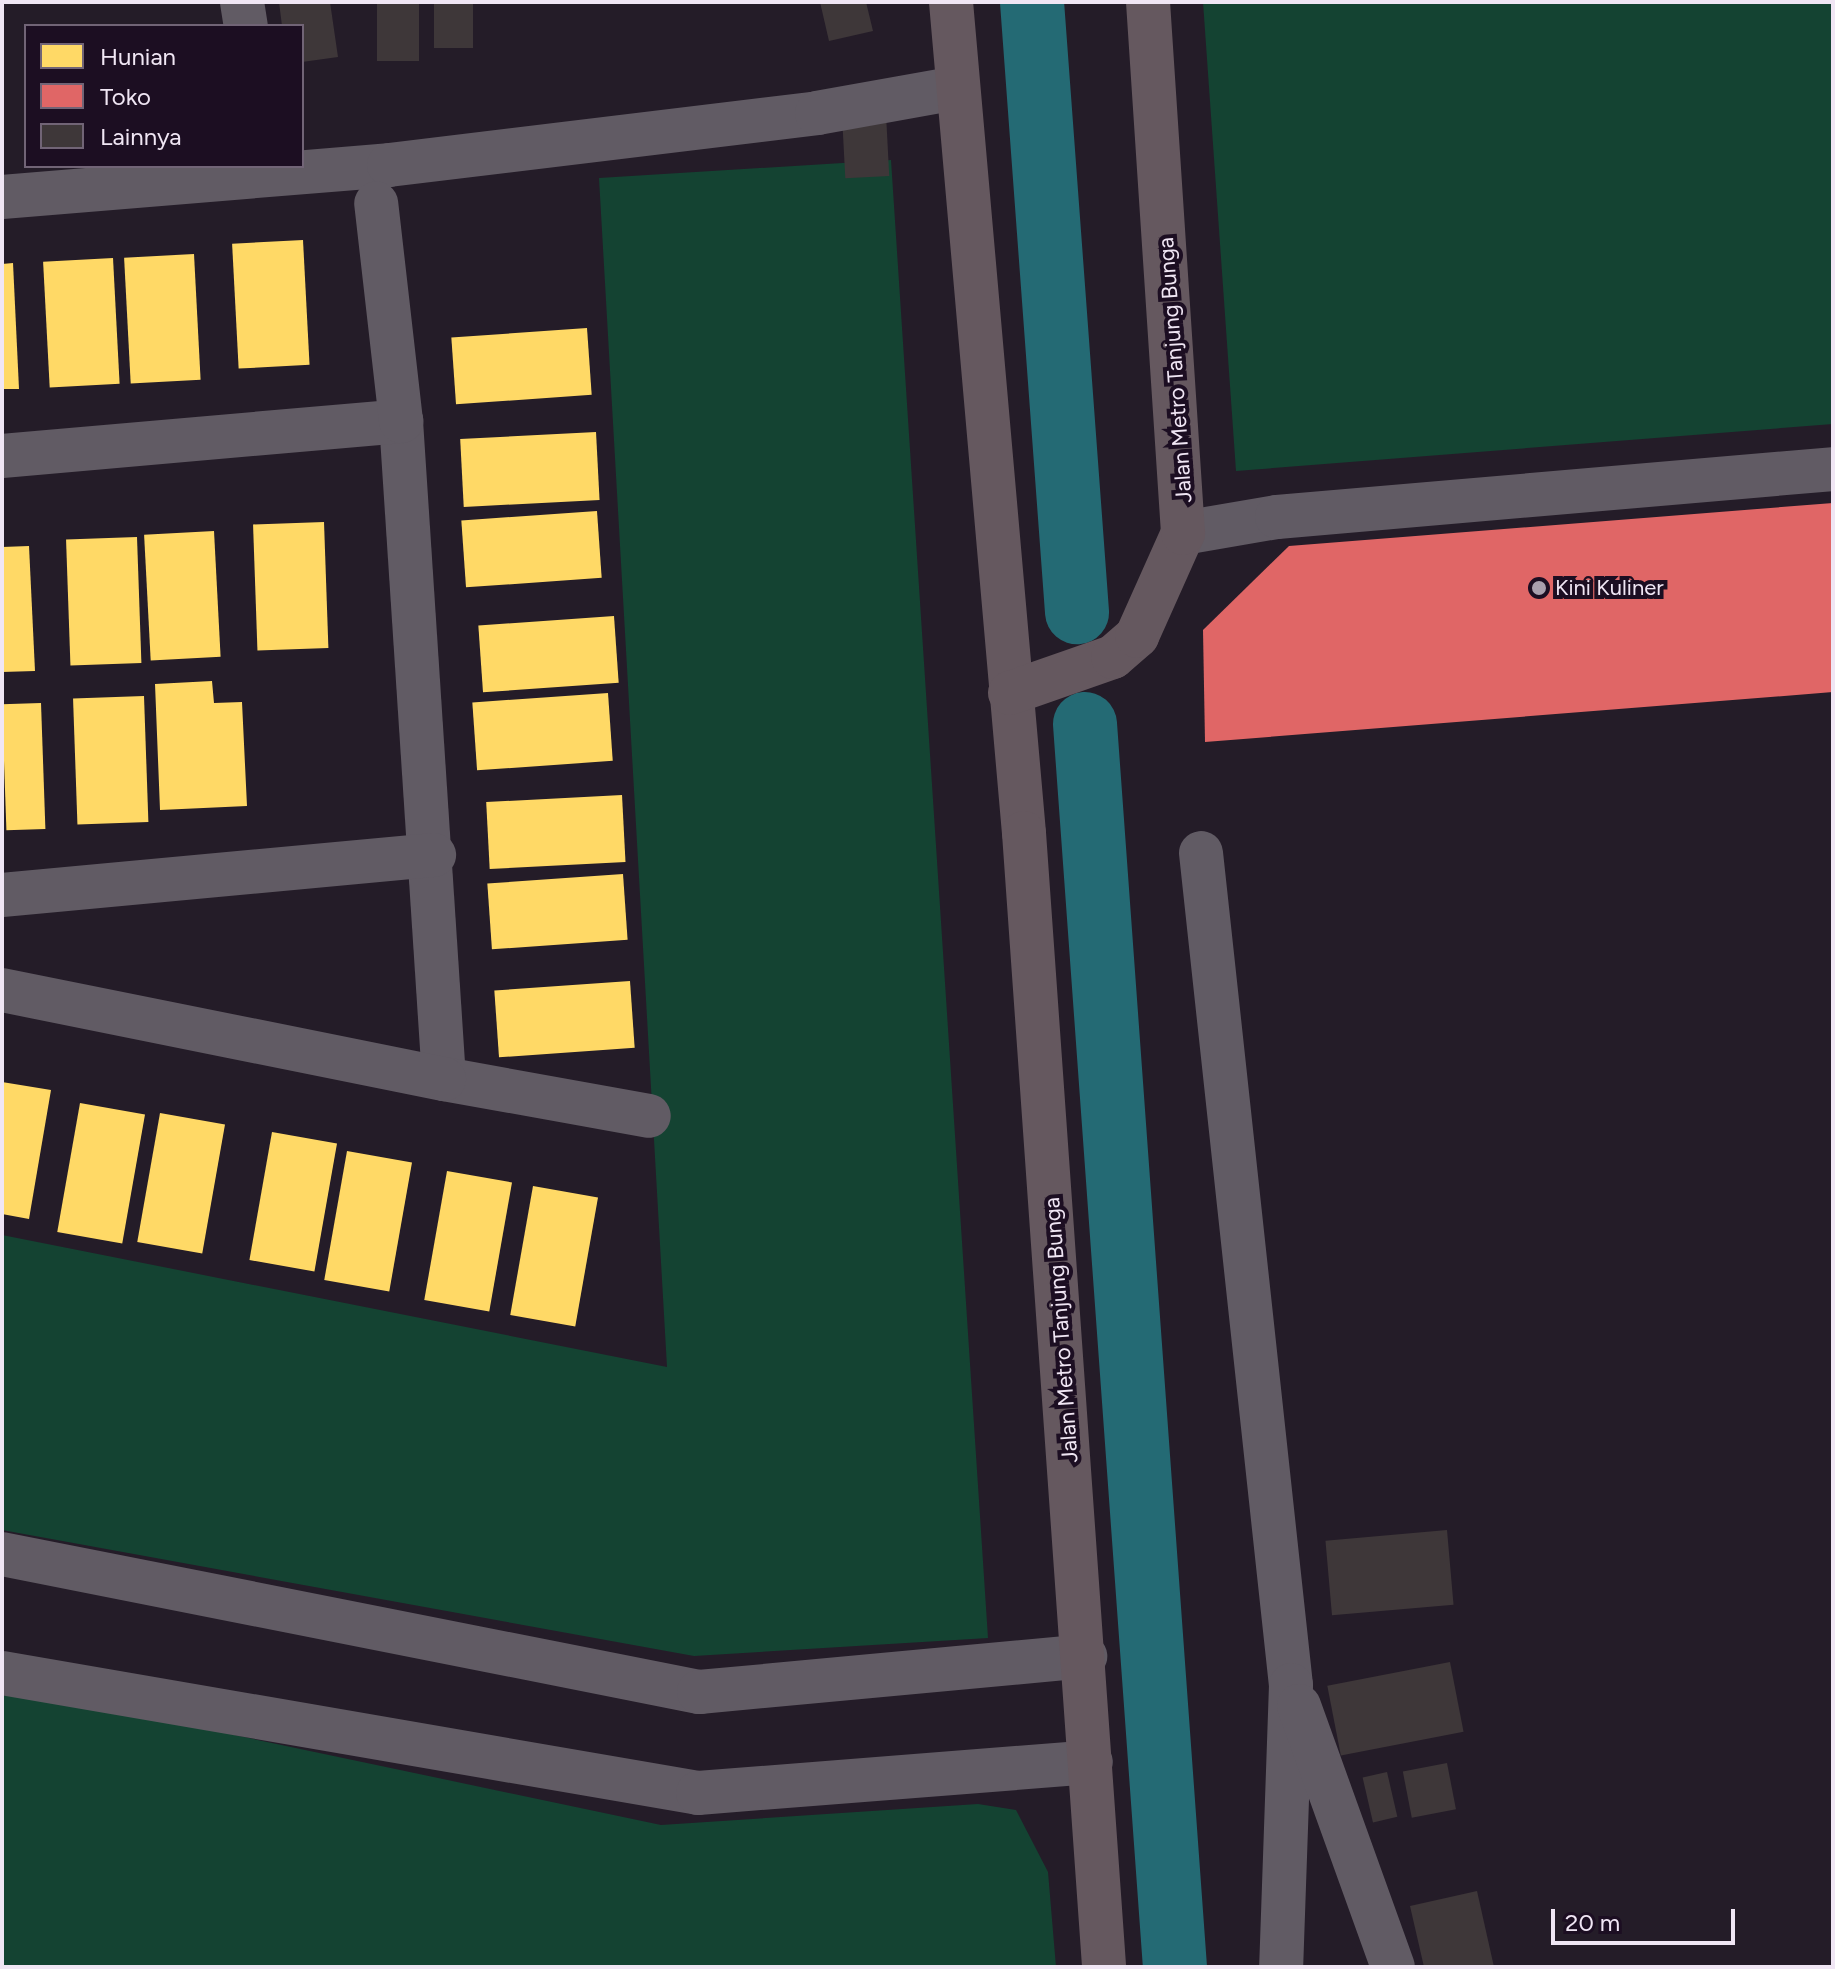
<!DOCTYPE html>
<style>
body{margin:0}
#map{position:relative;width:1835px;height:1969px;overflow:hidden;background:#241c28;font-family:Figtree,sans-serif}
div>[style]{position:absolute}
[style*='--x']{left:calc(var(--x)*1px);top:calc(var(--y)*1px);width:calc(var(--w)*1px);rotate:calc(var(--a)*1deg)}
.green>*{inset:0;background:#144332}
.homes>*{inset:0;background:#ffd966;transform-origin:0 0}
.shops>*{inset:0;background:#e06666}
.canal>*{height:64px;margin:-32px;padding:0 32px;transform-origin:32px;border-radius:32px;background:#246a74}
.building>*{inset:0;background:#3e3739;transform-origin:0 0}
.minor>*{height:44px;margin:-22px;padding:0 22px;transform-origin:22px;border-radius:22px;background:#615b64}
.major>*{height:44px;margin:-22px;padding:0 22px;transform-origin:22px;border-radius:22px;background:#65585f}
.dots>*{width:22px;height:22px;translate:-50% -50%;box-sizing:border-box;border:4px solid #1c0e22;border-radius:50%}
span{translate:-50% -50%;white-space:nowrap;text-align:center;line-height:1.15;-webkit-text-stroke:8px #1c0e22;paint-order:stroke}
.street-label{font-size:22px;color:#f0e6f4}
.poi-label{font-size:22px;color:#f0e6f4}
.left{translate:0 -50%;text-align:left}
.frame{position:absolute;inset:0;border:4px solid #f0e6f4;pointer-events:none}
.legend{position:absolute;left:24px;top:24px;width:280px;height:144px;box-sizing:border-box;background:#1c0e22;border:2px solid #716476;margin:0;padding:10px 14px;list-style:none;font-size:24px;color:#f0e6f4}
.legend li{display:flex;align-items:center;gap:16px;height:40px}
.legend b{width:40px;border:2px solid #716476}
.scale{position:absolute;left:1551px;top:1909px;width:184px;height:36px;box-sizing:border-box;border:4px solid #f0e6f4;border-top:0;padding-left:10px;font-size:24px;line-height:28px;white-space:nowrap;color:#f0e6f4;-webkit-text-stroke:6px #1c0e22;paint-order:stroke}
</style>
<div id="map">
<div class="green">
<i style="clip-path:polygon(1203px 2px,1833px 2px,1833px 424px,1236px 471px)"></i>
<i style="clip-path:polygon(891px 160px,988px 1638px,694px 1656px,2px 1530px,2px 1235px,667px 1367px,599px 178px)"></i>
<i style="clip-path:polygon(2px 1686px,661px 1825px,978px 1804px,1016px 1810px,1048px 1872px,1056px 1967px,2px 1967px)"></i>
</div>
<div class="homes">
<i style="left:303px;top:240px;width:125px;height:71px;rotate:87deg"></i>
<i style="left:194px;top:254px;width:126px;height:70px;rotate:87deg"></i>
<i style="left:113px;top:258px;width:126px;height:70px;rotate:87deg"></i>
<i style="clip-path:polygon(13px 263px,19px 389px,2px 389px,2px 264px)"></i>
<i style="left:587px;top:328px;width:67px;height:136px;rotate:86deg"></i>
<i style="left:596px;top:432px;width:68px;height:136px;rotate:87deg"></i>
<i style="left:597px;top:511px;width:67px;height:136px;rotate:86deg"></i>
<i style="left:324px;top:522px;width:126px;height:71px;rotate:88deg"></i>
<i style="left:214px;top:531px;width:126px;height:70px;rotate:87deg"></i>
<i style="left:137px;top:537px;width:126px;height:71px;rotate:88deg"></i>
<i style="clip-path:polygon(29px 546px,35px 671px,2px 672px,2px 547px)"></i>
<i style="left:614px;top:616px;width:67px;height:136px;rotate:86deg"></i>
<i style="clip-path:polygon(212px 681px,214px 703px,242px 702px,247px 806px,160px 810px,155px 684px)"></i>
<i style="left:608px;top:693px;width:68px;height:136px;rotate:86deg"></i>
<i style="left:144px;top:696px;width:126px;height:71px;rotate:88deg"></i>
<i style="left:41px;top:703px;width:126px;height:39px;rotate:88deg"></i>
<i style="left:622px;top:795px;width:67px;height:136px;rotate:87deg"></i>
<i style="left:623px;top:874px;width:66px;height:136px;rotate:86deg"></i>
<i style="left:630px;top:981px;width:67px;height:136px;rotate:86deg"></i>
<i style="clip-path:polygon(2px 1082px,51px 1090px,29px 1219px,2px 1214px)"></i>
<i style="left:80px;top:1103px;width:66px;height:131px;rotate:10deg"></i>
<i style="left:160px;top:1113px;width:66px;height:131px;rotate:10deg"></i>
<i style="left:272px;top:1132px;width:66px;height:130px;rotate:10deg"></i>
<i style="left:347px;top:1151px;width:66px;height:131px;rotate:10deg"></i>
<i style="left:447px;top:1171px;width:66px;height:131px;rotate:10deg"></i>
<i style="left:533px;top:1186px;width:66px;height:131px;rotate:10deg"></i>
</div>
<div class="shops">
<i style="clip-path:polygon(1833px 503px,1833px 692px,1205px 742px,1203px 630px,1289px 546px)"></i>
</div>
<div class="canal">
<i style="--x:1032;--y:2;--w:612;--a:85.78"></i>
<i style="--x:1085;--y:724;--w:1246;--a:85.86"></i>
</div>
<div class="building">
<i style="clip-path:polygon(279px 2px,330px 2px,338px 57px,302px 62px,302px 26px,282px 26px)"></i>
<i style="left:377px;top:2px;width:42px;height:59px"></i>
<i style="left:434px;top:2px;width:39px;height:46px"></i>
<i style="clip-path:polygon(820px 2px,866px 2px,873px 31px,829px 41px)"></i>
<i style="left:886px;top:114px;width:62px;height:44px;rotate:87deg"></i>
<i style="left:1447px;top:1530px;width:75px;height:122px;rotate:85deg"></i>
<i style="left:1450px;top:1662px;width:71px;height:125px;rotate:79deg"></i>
<i style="left:1447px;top:1763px;width:47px;height:45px;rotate:79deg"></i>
<i style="left:1387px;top:1772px;width:46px;height:25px;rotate:77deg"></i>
<i style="clip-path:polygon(1477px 1891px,1494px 1967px,1424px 1967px,1410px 1906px)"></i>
</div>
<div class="minor">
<i style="--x:242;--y:2;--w:24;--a:81"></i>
<i style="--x:2;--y:197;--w:388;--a:-4.7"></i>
<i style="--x:389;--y:165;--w:431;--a:-6.9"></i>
<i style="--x:817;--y:113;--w:141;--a:-10.2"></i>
<i style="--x:401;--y:421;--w:659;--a:86.26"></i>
<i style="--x:444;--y:1079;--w:208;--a:10.2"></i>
<i style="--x:2;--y:456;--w:401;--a:-5"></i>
<i style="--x:401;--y:421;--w:219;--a:-96.5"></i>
<i style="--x:1183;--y:533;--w:95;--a:-9.7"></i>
<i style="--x:1277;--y:517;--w:558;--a:-4.93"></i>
<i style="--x:1201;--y:853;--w:837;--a:83.83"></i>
<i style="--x:1291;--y:1685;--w:282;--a:92"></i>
<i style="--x:2;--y:895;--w:434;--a:-5.3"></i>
<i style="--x:2;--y:990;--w:451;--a:11.4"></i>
<i style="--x:2;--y:1554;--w:711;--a:11.2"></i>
<i style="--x:699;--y:1692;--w:388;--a:-5.3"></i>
<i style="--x:2;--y:1673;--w:706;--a:9.78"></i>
<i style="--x:698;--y:1793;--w:394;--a:-4.5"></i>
<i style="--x:1299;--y:1706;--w:277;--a:70.2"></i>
</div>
<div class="major">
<i style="--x:951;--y:2;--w:834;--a:84.98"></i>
<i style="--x:1024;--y:833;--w:1137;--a:85.96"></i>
<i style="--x:1010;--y:693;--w:109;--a:-19.3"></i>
<i style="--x:1113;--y:657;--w:32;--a:-41"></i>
<i style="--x:1137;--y:636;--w:113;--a:-65.9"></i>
<i style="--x:1183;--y:533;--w:532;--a:-93.77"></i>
</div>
<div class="dots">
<i style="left:1539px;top:588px;background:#a99fad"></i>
</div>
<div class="street-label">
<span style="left:1175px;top:370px;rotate:-94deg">Jalan Metro Tanjung Bunga</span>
<span style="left:1061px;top:1330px;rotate:-94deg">Jalan Metro Tanjung Bunga</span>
</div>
<div class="poi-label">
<span class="left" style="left:1555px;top:588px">Kini Kuliner</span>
</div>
<div class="frame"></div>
<ul class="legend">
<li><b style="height:22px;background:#ffd966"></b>Hunian</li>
<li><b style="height:22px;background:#e06666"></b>Toko</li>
<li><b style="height:22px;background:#3e3739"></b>Lainnya</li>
</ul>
<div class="scale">20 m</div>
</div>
